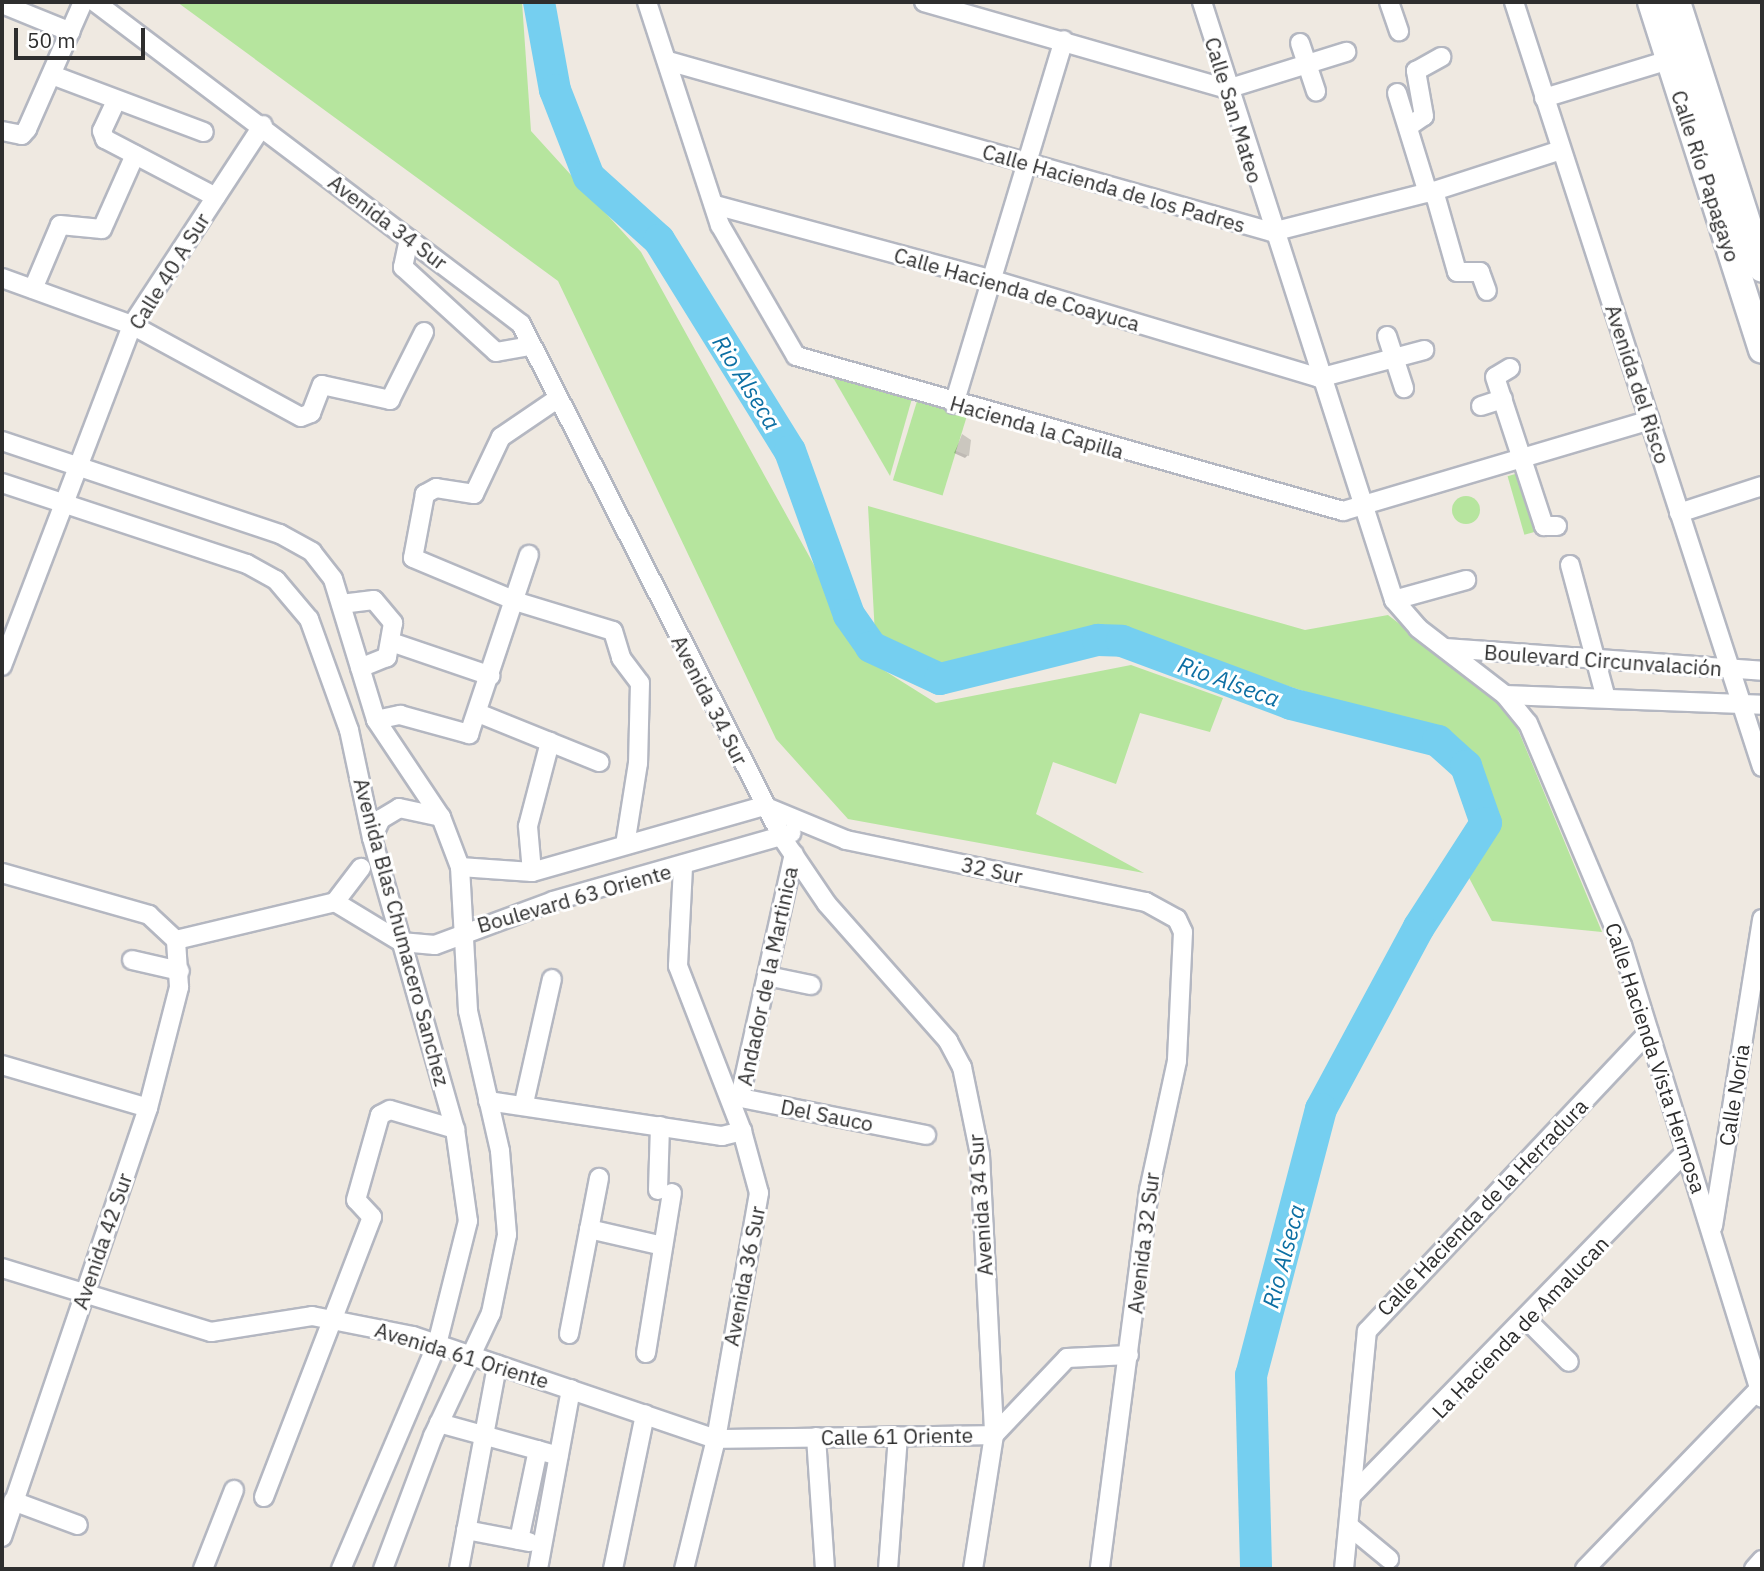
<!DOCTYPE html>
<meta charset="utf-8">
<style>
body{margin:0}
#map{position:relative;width:1764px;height:1571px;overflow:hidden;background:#efe9e1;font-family:"IBM Plex Sans",sans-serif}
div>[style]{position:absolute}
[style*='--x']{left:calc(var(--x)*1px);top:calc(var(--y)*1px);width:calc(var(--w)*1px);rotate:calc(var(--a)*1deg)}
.green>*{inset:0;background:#b6e59e;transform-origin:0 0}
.round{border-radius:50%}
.shadow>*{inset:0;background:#0003}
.river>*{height:32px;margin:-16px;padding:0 16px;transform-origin:16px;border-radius:16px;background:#75cff0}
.building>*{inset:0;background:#cbc7bf}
.roads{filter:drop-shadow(2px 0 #b4b7c1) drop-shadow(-2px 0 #b4b7c1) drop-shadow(0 2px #b4b7c1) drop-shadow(0 -2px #b4b7c1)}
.street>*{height:18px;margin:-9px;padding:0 9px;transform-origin:9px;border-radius:9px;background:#fff}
.secondary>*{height:26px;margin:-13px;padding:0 13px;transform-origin:13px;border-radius:13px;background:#fff}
span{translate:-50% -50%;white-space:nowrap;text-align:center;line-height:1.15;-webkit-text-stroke:6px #fff;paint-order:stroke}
.street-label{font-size:21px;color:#2e2e2e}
.water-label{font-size:23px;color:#0d6fa3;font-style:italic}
.frame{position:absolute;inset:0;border:4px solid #2e2e2e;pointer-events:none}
.scale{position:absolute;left:14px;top:28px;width:131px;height:32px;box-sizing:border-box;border:4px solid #2e2e2e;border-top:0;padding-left:9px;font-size:21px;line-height:24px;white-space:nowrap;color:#2e2e2e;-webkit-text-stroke:5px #fff;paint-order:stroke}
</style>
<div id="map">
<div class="green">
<i style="clip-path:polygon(177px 2px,522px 2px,531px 131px,641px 252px,866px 659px,936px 703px,1131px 665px,1223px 698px,1210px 732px,1140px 713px,1116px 784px,1053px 762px,1036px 814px,1144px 873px,848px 819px,776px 739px,558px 281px)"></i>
<i style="clip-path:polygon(831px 374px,913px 395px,890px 476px)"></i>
<i style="left:918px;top:398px;width:52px;height:86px;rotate:17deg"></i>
<i style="left:1522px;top:472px;width:61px;height:15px;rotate:74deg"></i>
<i class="round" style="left:1452px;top:496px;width:28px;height:28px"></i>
<i style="clip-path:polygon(868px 506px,1305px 630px,1388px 615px,1509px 708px,1602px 932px,1492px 921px,1467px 874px,1493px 828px,1458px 741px,1120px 632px,933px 667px,875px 635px)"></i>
</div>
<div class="shadow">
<i style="clip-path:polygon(962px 436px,968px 455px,965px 458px,954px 453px)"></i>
</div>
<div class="river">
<i style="--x:539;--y:2;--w:89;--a:79.7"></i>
<i style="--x:555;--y:90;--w:93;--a:68.7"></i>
<i style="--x:589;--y:177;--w:94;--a:42"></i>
<i style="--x:659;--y:240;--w:248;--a:58.2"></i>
<i style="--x:790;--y:451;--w:174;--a:70.2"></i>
<i style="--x:849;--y:615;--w:39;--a:55"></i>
<i style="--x:871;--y:647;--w:76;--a:24.9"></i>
<i style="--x:940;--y:679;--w:163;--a:-13.9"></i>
<i style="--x:1098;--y:640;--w:24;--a:2"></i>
<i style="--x:1122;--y:641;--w:180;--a:20.4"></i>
<i style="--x:1291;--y:704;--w:152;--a:14.1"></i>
<i style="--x:1438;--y:741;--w:38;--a:42"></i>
<i style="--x:1466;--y:766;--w:60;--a:70.7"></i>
<i style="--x:1486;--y:823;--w:124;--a:122.8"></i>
<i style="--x:1419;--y:927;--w:207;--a:118.3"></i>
<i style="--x:1321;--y:1109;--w:275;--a:104.7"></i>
<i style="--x:1251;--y:1375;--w:194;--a:88.5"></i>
</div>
<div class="building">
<i style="clip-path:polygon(962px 434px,971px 440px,969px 456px,956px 451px)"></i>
</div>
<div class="roads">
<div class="street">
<i style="--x:95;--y:2;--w:534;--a:37.08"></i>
<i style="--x:521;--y:324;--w:578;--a:63.04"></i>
<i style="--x:783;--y:839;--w:78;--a:55.9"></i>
<i style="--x:827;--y:904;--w:183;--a:48.5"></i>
<i style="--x:948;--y:1041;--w:30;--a:62"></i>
<i style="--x:962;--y:1067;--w:90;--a:78.4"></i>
<i style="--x:980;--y:1155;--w:280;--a:87.1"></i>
<i style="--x:994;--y:1435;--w:136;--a:98.9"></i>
<i style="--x:647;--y:2;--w:235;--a:71.9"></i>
<i style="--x:720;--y:225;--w:151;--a:59.9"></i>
<i style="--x:796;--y:356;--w:569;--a:15.82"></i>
<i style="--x:1343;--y:511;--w:320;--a:-16.5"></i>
<i style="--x:924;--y:2;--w:315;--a:16"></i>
<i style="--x:1227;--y:89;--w:125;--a:-17.3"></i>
<i style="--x:1202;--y:2;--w:628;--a:72.2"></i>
<i style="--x:1394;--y:600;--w:37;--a:49"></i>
<i style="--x:1418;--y:628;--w:110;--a:37.6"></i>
<i style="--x:1505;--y:695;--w:36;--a:51"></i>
<i style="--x:1528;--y:723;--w:241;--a:67.1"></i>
<i style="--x:1622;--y:945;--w:474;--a:72.8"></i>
<i style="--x:1389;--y:2;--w:31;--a:71"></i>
<i style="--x:1514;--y:2;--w:804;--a:72.04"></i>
<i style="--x:2;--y:4;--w:74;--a:22.1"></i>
<i style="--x:1300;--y:43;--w:51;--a:71.6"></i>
<i style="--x:668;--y:61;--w:628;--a:15.81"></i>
<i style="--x:1272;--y:232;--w:167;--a:-14.2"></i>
<i style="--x:1434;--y:191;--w:133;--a:-17.9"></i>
<i style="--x:52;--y:75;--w:162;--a:20.6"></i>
<i style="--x:1397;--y:93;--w:105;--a:72.8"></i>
<i style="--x:1544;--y:98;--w:131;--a:-16.9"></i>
<i style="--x:116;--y:101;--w:33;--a:115"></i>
<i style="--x:102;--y:131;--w:9;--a:69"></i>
<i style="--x:105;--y:139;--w:125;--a:27.6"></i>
<i style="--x:1408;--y:127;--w:19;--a:-35"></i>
<i style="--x:1424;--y:116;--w:46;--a:-100.1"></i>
<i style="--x:1416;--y:71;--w:29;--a:-29"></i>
<i style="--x:2;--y:131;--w:20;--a:11"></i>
<i style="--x:22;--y:135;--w:8;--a:-50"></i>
<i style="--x:27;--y:129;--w:139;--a:-66.2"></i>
<i style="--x:1434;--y:191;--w:84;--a:74.1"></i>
<i style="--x:1457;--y:272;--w:23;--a:0"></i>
<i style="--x:1480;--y:272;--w:20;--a:70"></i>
<i style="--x:715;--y:205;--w:285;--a:15.1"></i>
<i style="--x:990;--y:279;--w:344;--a:16.7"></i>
<i style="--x:1319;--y:378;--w:109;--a:-14.9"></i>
<i style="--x:409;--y:239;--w:29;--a:102"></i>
<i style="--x:403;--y:267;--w:126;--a:42.4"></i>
<i style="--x:496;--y:352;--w:36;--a:-10"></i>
<i style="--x:2;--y:278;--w:138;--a:19.9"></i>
<i style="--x:132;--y:325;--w:192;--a:28.6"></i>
<i style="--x:301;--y:417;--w:11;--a:-22"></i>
<i style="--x:311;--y:413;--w:30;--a:-69"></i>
<i style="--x:322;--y:385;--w:70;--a:12.4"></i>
<i style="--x:390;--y:400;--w:76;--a:-63.4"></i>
<i style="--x:33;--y:289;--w:69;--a:-67.1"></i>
<i style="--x:60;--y:225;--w:42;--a:5.4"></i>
<i style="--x:102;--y:229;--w:81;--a:-66"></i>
<i style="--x:1387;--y:336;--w:55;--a:71.9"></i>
<i style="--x:1510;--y:368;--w:17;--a:149"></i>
<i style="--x:1495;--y:377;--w:157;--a:71.8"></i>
<i style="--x:1544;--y:526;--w:13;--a:0"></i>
<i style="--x:557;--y:399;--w:68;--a:145.8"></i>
<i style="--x:501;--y:437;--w:63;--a:115.3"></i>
<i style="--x:474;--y:494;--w:38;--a:-171"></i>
<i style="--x:436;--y:488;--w:13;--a:151"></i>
<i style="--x:425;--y:494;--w:65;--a:100.6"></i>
<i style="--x:413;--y:558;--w:114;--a:22.7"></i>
<i style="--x:518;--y:602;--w:99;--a:17"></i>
<i style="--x:613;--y:631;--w:28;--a:73"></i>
<i style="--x:621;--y:658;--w:31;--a:53"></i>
<i style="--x:640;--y:683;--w:80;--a:91.4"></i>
<i style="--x:638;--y:763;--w:83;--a:99"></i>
<i style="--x:954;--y:404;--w:380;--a:-73.2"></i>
<i style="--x:1481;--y:406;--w:23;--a:-18"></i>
<i style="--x:2;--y:441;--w:293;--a:18.5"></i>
<i style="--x:280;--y:534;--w:37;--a:29"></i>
<i style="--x:312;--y:552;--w:34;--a:52"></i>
<i style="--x:333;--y:579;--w:147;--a:73"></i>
<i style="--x:376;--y:720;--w:117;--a:56.2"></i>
<i style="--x:441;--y:817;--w:53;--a:69.2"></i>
<i style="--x:460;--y:867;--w:144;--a:86.8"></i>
<i style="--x:468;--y:1011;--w:144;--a:77.1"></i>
<i style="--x:500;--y:1151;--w:84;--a:85.2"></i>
<i style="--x:507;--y:1235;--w:80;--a:101.6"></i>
<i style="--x:491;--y:1313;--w:136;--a:115.2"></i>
<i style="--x:433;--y:1436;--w:142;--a:110.6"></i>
<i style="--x:2;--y:483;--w:258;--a:18.3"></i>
<i style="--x:247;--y:564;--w:33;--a:29"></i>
<i style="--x:276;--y:580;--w:51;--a:49.8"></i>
<i style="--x:309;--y:619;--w:118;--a:70.2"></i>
<i style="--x:349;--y:730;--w:110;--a:78"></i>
<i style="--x:372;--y:838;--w:303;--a:74.1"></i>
<i style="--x:455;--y:1129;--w:93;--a:82"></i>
<i style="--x:468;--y:1221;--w:127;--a:104.1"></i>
<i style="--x:437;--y:1344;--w:245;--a:113.1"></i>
<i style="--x:1679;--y:513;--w:87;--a:-18"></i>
<i style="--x:1570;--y:565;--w:135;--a:74.9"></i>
<i style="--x:1394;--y:600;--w:75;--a:-15.5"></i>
<i style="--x:341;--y:604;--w:33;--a:-7"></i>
<i style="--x:374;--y:600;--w:30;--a:50"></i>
<i style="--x:393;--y:623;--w:35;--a:100"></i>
<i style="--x:387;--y:657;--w:29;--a:158"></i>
<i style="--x:394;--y:643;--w:102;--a:18.8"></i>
<i style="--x:1445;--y:648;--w:318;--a:4.1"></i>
<i style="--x:2;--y:666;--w:365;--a:-69.1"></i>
<i style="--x:132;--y:325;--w:239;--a:-56.8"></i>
<i style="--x:1505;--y:695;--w:257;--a:2.2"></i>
<i style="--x:478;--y:713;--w:131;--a:22"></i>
<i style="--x:376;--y:720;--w:25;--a:-12"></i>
<i style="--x:400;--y:715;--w:72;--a:15.4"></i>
<i style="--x:469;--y:734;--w:189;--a:-71.5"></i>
<i style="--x:764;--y:806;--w:89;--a:22.5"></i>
<i style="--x:846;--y:840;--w:306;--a:11.7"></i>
<i style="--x:1146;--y:902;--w:35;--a:29"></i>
<i style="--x:1177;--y:919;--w:14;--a:65"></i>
<i style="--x:1183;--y:932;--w:129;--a:92.7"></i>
<i style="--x:1177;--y:1061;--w:132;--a:102.2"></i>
<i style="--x:1149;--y:1190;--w:382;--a:97.4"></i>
<i style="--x:372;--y:838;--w:21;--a:-65"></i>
<i style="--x:381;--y:819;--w:21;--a:-31"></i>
<i style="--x:399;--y:808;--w:43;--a:12.1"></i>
<i style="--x:460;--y:867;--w:72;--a:4"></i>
<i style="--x:532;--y:872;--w:241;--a:-15.9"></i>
<i style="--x:683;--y:867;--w:99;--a:92.9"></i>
<i style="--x:678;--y:966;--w:177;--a:68.8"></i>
<i style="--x:742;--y:1131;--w:64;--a:74.7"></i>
<i style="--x:759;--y:1193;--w:250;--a:99.9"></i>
<i style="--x:716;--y:1439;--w:134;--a:103.8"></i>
<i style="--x:532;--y:872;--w:46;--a:-95"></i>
<i style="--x:528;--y:826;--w:87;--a:-75.3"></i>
<i style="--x:2;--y:873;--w:153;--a:15.9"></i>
<i style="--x:149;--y:915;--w:37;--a:43"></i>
<i style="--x:335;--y:902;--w:43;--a:-52.6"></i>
<i style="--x:176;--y:940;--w:163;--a:-13.4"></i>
<i style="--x:335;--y:902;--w:77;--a:31.2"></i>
<i style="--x:401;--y:942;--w:34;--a:5"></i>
<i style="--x:435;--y:945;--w:126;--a:-20.4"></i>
<i style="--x:553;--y:901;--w:248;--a:-15.9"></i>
<i style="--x:132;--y:960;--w:49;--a:12.9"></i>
<i style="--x:767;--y:976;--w:45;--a:11.6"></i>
<i style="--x:2;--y:1065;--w:152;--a:16.4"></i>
<i style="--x:731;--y:1096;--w:199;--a:11.3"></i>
<i style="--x:740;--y:1097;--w:249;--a:-77.5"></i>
<i style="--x:488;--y:1101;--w:237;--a:8.5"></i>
<i style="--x:722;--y:1136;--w:21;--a:-14"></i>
<i style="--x:524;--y:1103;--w:127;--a:-77.3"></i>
<i style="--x:658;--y:1190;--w:64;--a:-88.2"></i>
<i style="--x:1713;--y:1226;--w:311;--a:-80.9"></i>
<i style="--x:589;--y:1229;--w:76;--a:12.9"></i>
<i style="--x:2;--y:1268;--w:219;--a:17"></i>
<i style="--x:211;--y:1332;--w:102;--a:-9"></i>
<i style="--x:312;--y:1316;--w:103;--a:11.2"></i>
<i style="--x:413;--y:1336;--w:320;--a:18.8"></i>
<i style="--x:716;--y:1439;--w:278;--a:-0.8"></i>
<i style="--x:994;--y:1435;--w:106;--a:-46.5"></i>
<i style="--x:1067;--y:1358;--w:62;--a:-2.8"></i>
<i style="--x:1527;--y:1320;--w:59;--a:45"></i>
<i style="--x:569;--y:1334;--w:159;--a:-79.1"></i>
<i style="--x:646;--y:1353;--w:162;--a:-80.8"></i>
<i style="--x:439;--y:1423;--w:124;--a:15.4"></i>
<i style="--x:816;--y:1437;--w:132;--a:86.1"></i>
<i style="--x:1351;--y:1496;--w:478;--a:-45.8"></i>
<i style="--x:264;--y:1497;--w:300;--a:-68.9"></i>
<i style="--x:372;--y:1217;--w:23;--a:-133"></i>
<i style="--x:356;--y:1200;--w:88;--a:-74.2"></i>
<i style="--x:380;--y:1115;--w:11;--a:-27"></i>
<i style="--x:390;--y:1110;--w:68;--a:16.3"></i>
<i style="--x:13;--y:1501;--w:69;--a:20.3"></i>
<i style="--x:1349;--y:1526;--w:52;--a:39.5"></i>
<i style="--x:466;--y:1530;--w:64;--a:10.8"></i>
<i style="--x:2;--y:1537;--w:453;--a:-71.2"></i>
<i style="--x:148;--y:1108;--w:125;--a:-75.6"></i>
<i style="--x:179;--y:987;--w:47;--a:-93.7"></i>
<i style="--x:519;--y:1540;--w:92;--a:-78.1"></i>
<i style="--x:203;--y:1569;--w:85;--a:-68.6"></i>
<i style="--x:459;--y:1569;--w:208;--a:-79.4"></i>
<i style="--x:538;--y:1569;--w:183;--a:-79.6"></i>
<i style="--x:613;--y:1569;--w:158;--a:-78.3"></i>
<i style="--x:888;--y:1569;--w:133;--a:-85.7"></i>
<i style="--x:1344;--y:1569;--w:239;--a:-84.5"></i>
<i style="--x:1367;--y:1331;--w:411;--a:-46.7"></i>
<i style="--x:1585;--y:1569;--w:250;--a:-46"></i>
<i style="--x:1754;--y:1569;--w:12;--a:-48"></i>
</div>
<div class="secondary">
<i style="--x:1651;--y:2;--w:365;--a:72.3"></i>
<i style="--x:1677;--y:2;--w:280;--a:72.3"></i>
</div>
</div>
<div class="street-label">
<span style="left:1234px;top:110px;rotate:73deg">Calle San Mateo</span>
<span style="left:1706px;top:176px;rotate:72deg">Calle Río Papagayo</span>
<span style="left:1114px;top:188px;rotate:16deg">Calle Hacienda de los Padres</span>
<span style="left:388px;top:222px;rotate:37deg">Avenida 34 Sur</span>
<span style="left:169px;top:271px;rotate:-58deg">Calle 40 A Sur</span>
<span style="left:1017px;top:289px;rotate:16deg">Calle Hacienda de Coayuca</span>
<span style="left:1638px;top:384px;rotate:72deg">Avenida del Risco</span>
<span style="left:1037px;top:427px;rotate:16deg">Hacienda la Capilla</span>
<span style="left:1603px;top:660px;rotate:4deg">Boulevard Circunvalación</span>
<span style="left:710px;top:700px;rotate:63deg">Avenida 34 Sur</span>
<span style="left:992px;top:870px;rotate:12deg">32 Sur</span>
<span style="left:574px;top:898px;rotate:-16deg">Boulevard 63 Oriente</span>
<span style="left:402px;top:932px;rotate:75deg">Avenida Blas Chumacero Sanchez</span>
<span style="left:767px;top:976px;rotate:-78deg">Andador de la Martinica</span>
<span style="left:1656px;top:1058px;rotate:72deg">Calle Hacienda Vista Hermosa</span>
<span style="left:1734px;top:1095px;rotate:-81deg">Calle Noria</span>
<span style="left:827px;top:1115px;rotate:11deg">Del Sauco</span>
<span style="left:980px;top:1205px;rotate:-94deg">Avenida 34 Sur</span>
<span style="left:1482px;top:1207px;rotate:-46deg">Calle Hacienda de la Herradura</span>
<span style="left:102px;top:1241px;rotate:-71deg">Avenida 42 Sur</span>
<span style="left:1143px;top:1243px;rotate:-83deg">Avenida 32 Sur</span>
<span style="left:744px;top:1276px;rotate:-79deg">Avenida 36 Sur</span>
<span style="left:1520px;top:1327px;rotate:-46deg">La Hacienda de Amalucan</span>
<span style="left:462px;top:1355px;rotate:17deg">Avenida 61 Oriente</span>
<span style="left:897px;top:1436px;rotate:-1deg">Calle 61 Oriente</span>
</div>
<div class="water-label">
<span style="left:747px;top:382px;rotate:58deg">Rio Alseca</span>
<span style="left:1229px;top:681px;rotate:20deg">Rio Alseca</span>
<span style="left:1283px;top:1256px;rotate:-75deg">Rio Alseca</span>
</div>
<div class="frame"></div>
<div class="scale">50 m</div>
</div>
